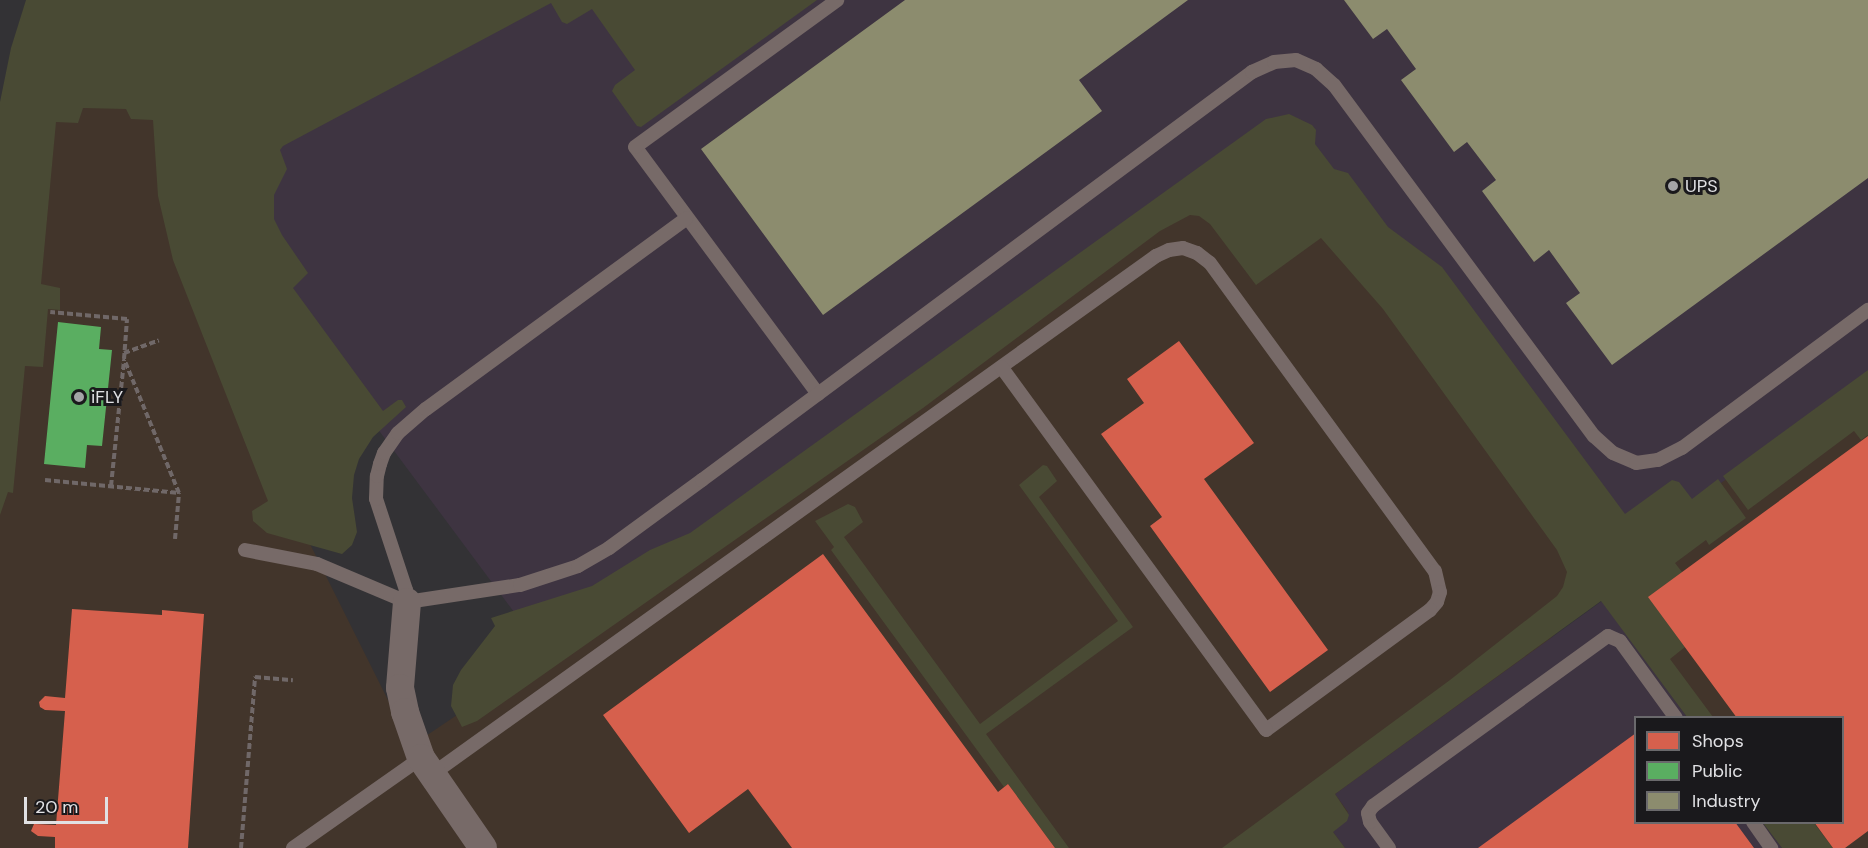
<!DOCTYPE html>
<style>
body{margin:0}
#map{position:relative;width:1868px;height:848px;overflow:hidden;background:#333235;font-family:"DM Sans",sans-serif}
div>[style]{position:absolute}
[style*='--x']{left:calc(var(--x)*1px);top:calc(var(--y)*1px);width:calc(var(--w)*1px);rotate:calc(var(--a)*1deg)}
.commercial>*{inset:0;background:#42352b}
.industrial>*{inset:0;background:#3e3441}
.green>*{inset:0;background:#494a34}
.shops>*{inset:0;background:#d6604d}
.public>*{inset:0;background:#5aae61}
.industry>*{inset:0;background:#8c8c6e}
.path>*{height:4px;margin-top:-2px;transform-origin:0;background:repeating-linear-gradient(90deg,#706868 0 6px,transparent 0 9px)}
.service>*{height:14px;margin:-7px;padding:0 7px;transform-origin:7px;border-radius:7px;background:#776a68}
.minor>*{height:28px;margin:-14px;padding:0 14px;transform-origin:14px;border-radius:14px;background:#776a68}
.dots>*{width:16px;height:16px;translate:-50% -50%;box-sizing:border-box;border:3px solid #1a191c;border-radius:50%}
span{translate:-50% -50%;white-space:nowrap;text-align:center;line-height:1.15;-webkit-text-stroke:6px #1a191c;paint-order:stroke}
.poi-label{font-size:18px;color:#e1e1e4}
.left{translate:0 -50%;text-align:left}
.legend{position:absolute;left:1634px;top:716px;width:210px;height:108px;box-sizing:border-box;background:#1a191c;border:2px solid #6a696c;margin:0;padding:8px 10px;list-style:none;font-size:18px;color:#e1e1e4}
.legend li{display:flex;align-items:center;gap:12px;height:30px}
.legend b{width:30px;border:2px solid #6a696c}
.scale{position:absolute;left:24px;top:797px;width:84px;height:27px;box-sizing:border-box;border:3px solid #e1e1e4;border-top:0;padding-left:8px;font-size:18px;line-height:21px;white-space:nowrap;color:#e1e1e4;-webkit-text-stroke:4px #1a191c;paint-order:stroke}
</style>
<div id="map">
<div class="commercial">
<i style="clip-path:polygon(23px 33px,174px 49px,305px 534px,411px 746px,546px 655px,1273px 126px,1868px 376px,1868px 848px,1800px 848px,1782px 823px,1842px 822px,1842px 718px,1705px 717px,1606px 582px,1345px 848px,0 848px,0 179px)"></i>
</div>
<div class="industrial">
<i style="clip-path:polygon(491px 0,1868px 0,1868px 376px,1599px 572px,1273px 126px,546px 655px,240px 244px,253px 122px)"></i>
<i style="clip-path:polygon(1602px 601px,1687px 717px,1636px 718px,1636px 822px,1763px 823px,1782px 848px,1345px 848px,1333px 832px,1348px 812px,1335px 794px)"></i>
</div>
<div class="green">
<i style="clip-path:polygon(26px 0,817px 0,641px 127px,637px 126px,612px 91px,615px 85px,635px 70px,592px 9px,567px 24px,562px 22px,551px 3px,283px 146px,280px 150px,287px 169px,274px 195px,274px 219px,282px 235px,308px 273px,293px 288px,383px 411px,398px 400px,402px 400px,406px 407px,373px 437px,359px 459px,354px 475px,352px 498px,357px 532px,352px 545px,342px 554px,267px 533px,253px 521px,252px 511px,268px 501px,173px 260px,158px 196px,153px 120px,131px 119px,126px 109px,83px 108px,78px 123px,56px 122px,41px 284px,60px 288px,60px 310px,48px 309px,43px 367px,25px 366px,13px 493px,8px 492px,0 515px,0 102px,11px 48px)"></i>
<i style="clip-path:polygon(1289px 114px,1312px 125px,1316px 130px,1315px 144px,1334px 169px,1348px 173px,1388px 227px,1442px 267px,1625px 514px,1672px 480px,1679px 482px,1692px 499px,1718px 479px,1746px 518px,1709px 545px,1706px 540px,1675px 563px,1682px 572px,1685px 647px,1670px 659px,1713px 717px,1687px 717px,1601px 601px,1335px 794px,1349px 815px,1347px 821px,1333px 832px,1345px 848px,1222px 848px,1450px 680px,1557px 596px,1563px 587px,1567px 572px,1557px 550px,1383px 309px,1321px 238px,1256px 285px,1210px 224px,1199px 216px,1190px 215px,1160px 231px,923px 408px,477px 721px,462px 727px,451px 706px,453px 685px,461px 670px,495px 626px,491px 618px,592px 586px,650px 550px,690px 533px,1266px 119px)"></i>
<i style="clip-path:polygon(1868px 370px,1868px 435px,1861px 440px,1854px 431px,1748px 510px,1723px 476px)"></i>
<i style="clip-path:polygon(1043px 465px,1047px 466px,1057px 481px,1039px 497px,1133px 627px,986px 734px,1069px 848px,1055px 848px,1008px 784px,1004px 787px,831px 550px,834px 547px,815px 521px,848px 504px,855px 507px,863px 522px,844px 537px,980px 724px,1118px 621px,1019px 485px)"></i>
<i style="clip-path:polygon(1763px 823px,1814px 823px,1833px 848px,1782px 848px)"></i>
</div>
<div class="shops">
<i style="clip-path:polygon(1179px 341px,1254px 443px,1204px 479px,1328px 650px,1270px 692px,1150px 526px,1162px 517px,1101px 434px,1144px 403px,1127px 379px)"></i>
<i style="clip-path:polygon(1868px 436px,1868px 831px,1845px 848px,1833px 848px,1814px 822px,1842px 822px,1842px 718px,1737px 718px,1648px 597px)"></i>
<i style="clip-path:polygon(823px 554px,998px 792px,1008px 784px,1055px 848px,792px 848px,748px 789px,689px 833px,603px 715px)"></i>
<i style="clip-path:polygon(72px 609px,162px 615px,162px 610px,204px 614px,188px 848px,55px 848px,55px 837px,38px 836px,31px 831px,34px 824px,56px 825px,65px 711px,45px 710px,40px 707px,39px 702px,45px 696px,65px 698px)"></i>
<i style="clip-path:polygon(1636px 733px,1636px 822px,1735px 822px,1754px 848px,1478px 848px)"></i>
</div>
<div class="public">
<i style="clip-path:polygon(58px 322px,101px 327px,99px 349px,112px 350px,102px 446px,87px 445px,85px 468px,44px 464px)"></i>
</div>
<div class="industry">
<i style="clip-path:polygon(905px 0,1188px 0,1079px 80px,1102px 111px,823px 315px,701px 149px)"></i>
<i style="clip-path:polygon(1344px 0,1868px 0,1868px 178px,1612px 365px,1566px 303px,1580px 293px,1549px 250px,1534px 262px,1482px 191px,1496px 180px,1467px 142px,1454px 152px,1401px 80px,1416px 69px,1387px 29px,1373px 39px)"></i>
</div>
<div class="path">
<i style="--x:124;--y:353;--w:37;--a:-20"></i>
<i style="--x:45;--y:480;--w:135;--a:5.5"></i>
<i style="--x:179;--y:493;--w:145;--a:-112.3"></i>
<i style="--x:124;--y:359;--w:40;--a:-85.7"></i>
<i style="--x:127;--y:319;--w:77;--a:-174.8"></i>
<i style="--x:111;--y:486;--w:127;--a:-84.1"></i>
<i style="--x:175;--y:539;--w:46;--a:-85"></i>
<i style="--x:241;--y:848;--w:172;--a:-85.3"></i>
<i style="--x:255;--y:677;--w:38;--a:5"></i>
</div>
<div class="service">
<i style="--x:818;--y:394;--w:307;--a:-126.5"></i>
<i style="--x:635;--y:147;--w:250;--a:-36"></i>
<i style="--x:245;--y:550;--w:73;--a:11"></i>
<i style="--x:317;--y:564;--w:98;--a:22.9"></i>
<i style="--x:407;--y:602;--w:114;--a:-8.6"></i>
<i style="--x:520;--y:585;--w:61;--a:-18.1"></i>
<i style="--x:578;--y:566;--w:36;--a:-30"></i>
<i style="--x:609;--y:548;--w:115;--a:-36.2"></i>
<i style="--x:702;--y:480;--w:685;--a:-36.57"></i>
<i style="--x:1252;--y:72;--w:24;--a:-24"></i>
<i style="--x:1274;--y:62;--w:22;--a:-5"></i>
<i style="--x:1296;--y:60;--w:22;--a:24"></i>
<i style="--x:1316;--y:69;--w:24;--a:42"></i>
<i style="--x:1334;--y:85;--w:437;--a:53.5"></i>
<i style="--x:1594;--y:436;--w:25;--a:42"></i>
<i style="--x:1613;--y:453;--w:25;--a:23"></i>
<i style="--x:1636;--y:463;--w:22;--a:-8"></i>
<i style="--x:1658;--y:460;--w:27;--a:-27"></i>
<i style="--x:1682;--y:448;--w:232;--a:-36.6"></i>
<i style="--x:407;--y:602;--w:12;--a:-95"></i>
<i style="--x:406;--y:590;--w:96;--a:-108.2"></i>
<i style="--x:376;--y:499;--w:23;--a:-88"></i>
<i style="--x:377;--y:476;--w:12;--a:-76"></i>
<i style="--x:380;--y:464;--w:12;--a:-70"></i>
<i style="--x:384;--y:453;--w:24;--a:-55"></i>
<i style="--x:398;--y:433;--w:37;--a:-41"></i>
<i style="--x:426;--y:409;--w:323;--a:-36.2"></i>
<i style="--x:431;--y:775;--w:892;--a:-35.6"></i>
<i style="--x:1156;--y:256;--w:14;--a:-25"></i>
<i style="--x:1169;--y:250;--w:14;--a:-8"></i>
<i style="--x:1183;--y:248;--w:15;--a:20"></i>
<i style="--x:1197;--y:253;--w:16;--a:38"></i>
<i style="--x:1210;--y:263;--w:381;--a:53.9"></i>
<i style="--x:1435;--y:571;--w:22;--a:77"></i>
<i style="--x:1440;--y:592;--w:10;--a:107"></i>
<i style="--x:1437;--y:602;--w:11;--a:131"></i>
<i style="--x:1430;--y:610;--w:203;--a:143.8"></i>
<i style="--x:1266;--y:730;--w:449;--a:-126.1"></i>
<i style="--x:1753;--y:822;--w:32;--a:55"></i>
<i style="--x:293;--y:848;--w:156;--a:-35.1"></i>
<i style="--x:1389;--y:848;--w:32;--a:-126"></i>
<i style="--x:1370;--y:822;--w:9;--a:-103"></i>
<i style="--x:1368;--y:813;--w:9;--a:-54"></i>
<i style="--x:1373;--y:806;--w:290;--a:-35.9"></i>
<i style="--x:1608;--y:636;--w:13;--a:23"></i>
<i style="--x:1620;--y:641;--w:95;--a:54"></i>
</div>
<div class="minor">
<i style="--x:407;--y:602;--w:86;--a:94.7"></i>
<i style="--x:400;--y:688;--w:25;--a:78"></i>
<i style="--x:405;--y:712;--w:49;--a:70.8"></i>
<i style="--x:421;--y:758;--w:109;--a:55.4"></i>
</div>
<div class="dots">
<i style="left:1673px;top:186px;background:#a4a4a7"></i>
<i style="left:79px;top:397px;background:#a4a4a7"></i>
</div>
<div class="poi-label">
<span class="left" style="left:1685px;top:186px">UPS</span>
<span class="left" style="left:91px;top:397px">iFLY</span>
</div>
<ul class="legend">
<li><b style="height:16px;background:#d6604d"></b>Shops</li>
<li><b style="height:16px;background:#5aae61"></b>Public</li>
<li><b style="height:16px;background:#8c8c6e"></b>Industry</li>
</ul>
<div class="scale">20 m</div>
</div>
